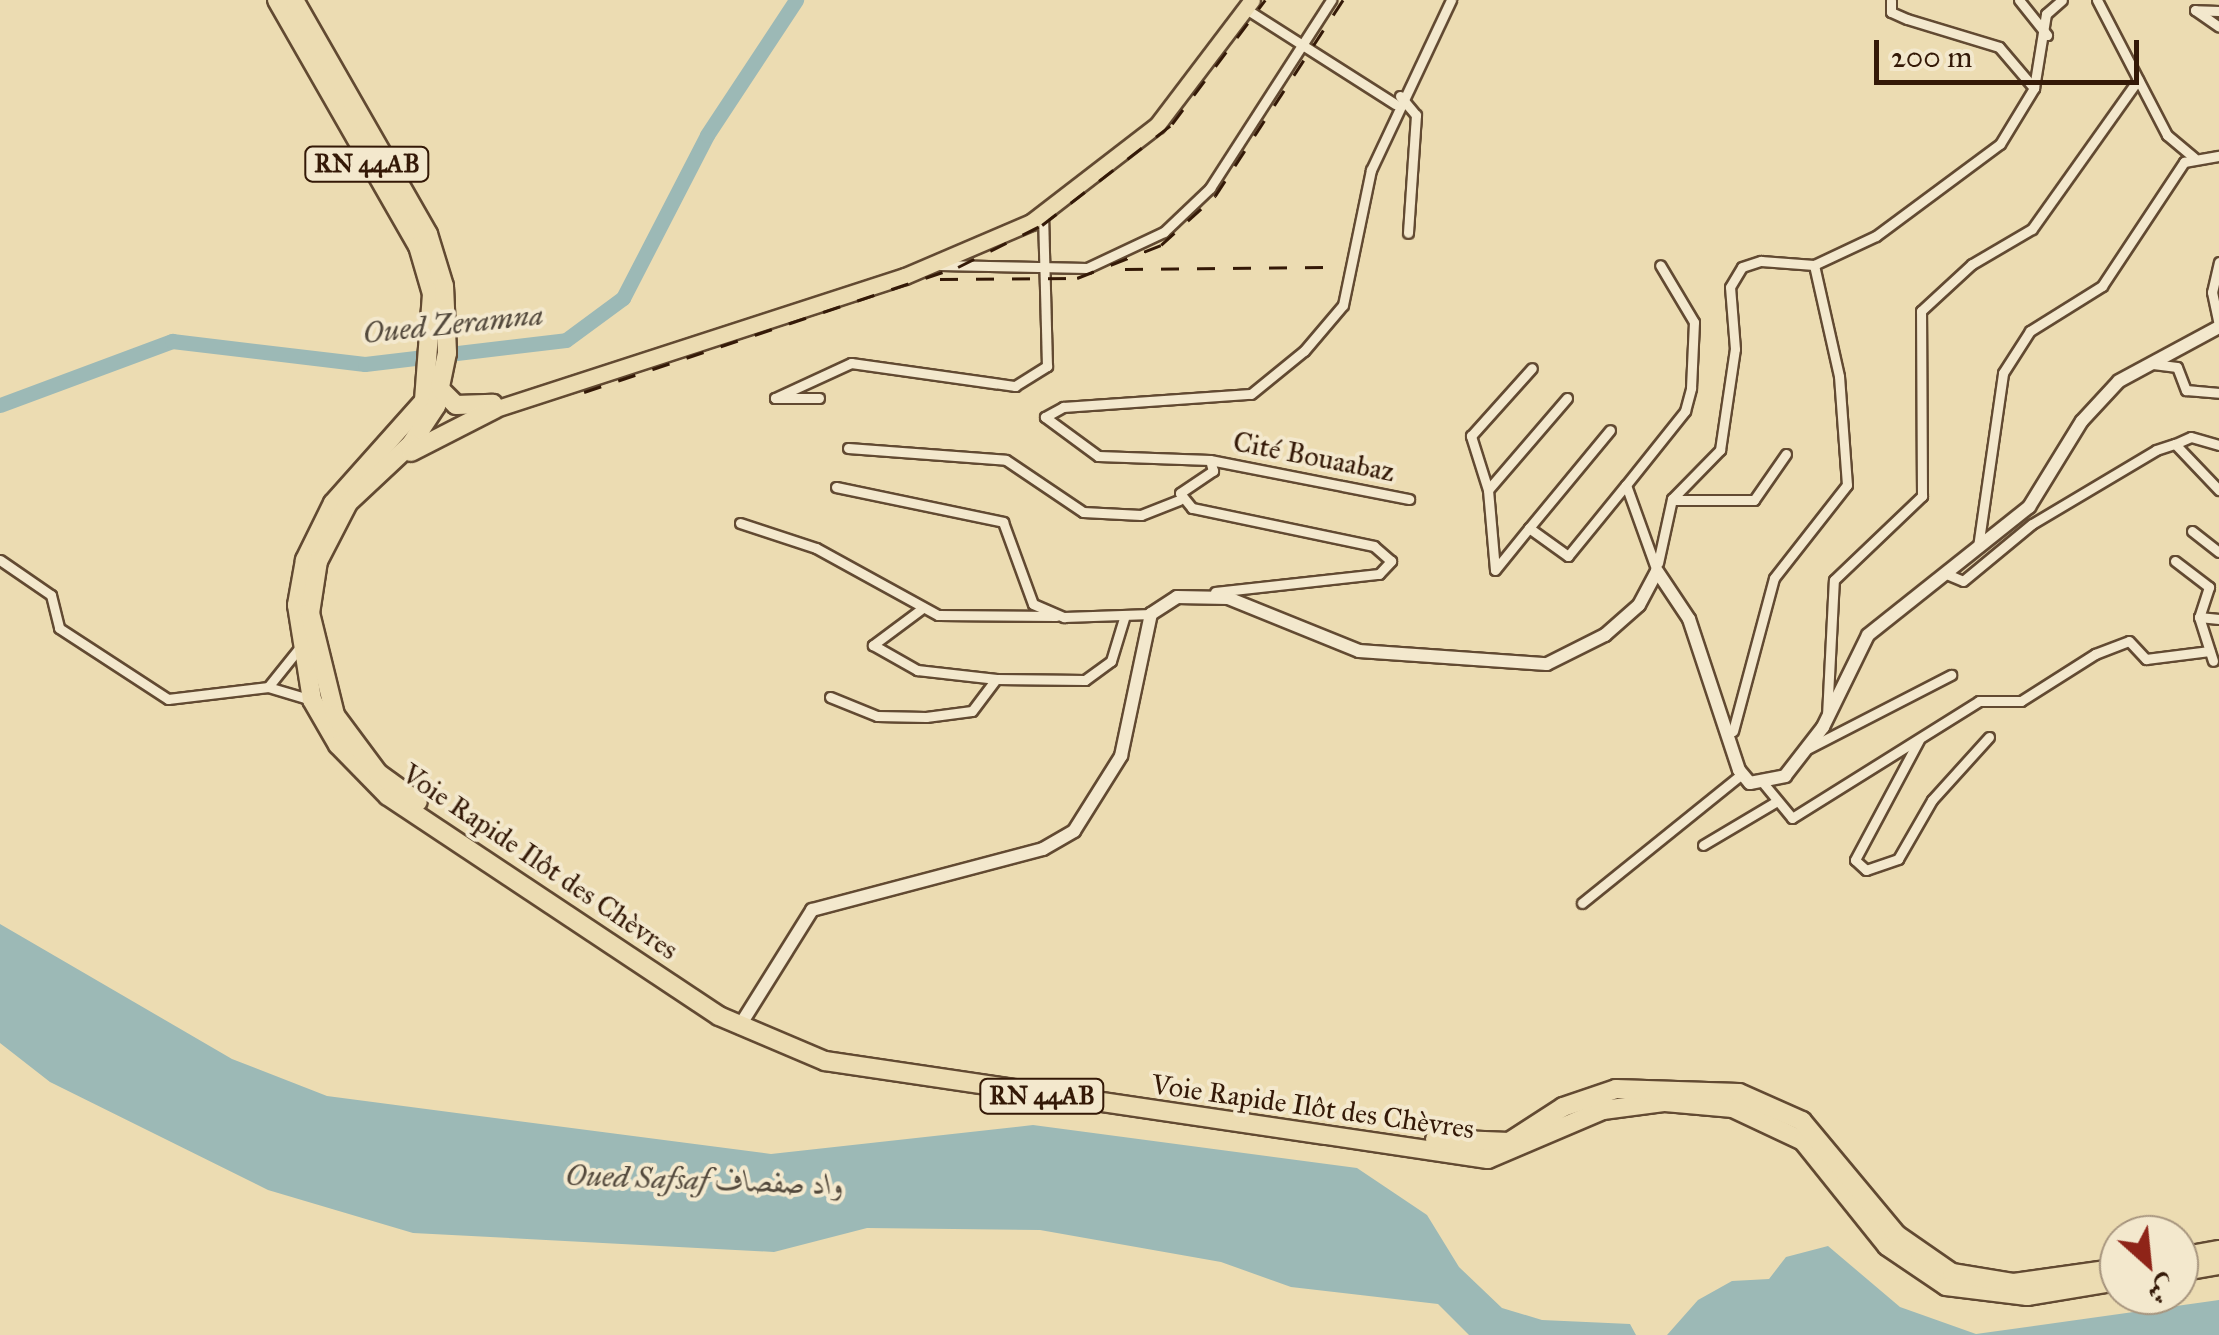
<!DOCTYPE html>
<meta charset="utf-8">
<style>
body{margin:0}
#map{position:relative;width:2219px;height:1335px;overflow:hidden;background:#ecdcb2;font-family:"IM FELL Great Primer",Amiri,serif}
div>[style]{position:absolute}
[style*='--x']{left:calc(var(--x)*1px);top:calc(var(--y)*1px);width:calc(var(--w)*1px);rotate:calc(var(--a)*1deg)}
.water>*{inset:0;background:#9cb9b6}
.river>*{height:15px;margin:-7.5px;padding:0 7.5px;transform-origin:7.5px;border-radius:7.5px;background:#9cb9b6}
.roads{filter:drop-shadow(2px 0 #624a32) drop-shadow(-2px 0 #624a32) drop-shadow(0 2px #624a32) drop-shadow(0 -2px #624a32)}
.street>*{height:9px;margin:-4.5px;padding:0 4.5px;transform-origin:4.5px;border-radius:4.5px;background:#f3e8cd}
.secondary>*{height:12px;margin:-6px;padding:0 6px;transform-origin:6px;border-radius:6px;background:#f3e8cd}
.primary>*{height:15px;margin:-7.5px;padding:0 7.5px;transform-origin:7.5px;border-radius:7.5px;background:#ecdcb2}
.highway>*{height:18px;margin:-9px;padding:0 9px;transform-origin:9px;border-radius:9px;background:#ecdcb2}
.rail>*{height:2.5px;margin-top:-1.25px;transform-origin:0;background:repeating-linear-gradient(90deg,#341907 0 18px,transparent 0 36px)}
span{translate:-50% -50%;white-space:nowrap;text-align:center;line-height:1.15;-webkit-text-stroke:8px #f3e8cd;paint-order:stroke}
.shield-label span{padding:2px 8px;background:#f3e8cd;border:2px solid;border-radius:8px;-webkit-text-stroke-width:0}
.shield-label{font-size:25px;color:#341907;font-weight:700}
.street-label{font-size:28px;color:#341907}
.water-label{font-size:30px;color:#53493c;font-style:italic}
.north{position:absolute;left:2099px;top:1215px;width:100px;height:100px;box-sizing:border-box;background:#f3e8cd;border:2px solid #a7957e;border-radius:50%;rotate:153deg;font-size:28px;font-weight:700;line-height:40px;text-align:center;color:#341907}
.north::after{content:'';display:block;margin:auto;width:35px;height:45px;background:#8f2418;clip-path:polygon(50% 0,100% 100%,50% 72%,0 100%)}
.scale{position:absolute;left:1874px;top:40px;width:265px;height:45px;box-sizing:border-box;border:5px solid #341907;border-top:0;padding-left:12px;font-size:30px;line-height:35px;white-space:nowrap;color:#341907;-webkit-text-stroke:8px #f3e8cd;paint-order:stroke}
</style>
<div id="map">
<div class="water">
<i style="clip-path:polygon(0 924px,232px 1059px,327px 1096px,771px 1154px,1033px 1125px,1357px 1168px,1427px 1215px,1459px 1267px,1502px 1308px,1542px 1320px,1630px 1324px,1636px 1335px,1469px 1335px,1438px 1304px,1291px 1287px,1221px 1262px,1040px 1230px,867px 1228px,774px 1252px,413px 1233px,268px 1190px,50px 1082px,0 1043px)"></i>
<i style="clip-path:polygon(1828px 1246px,1900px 1307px,1976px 1334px,2219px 1300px,2219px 1335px,1667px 1335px,1698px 1300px,1732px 1281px,1769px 1279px,1786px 1257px)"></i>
</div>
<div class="river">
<i style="--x:0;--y:405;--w:184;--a:-20.4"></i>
<i style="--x:172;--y:341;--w:194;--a:6.8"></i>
<i style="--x:365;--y:364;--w:202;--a:-6.8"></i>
<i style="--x:566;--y:340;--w:71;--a:-36.4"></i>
<i style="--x:623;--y:298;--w:183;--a:-62.7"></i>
<i style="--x:707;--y:135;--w:162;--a:-56.6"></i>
</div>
<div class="roads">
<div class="street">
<i style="--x:1891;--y:0;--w:12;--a:90"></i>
<i style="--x:1891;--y:12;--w:17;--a:24"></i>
<i style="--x:1907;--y:19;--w:96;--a:16.9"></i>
<i style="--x:1999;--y:47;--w:54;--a:49.5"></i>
<i style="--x:2019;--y:0;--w:45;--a:51.3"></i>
<i style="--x:2097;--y:0;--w:152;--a:62.6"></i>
<i style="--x:2167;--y:135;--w:35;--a:40"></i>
<i style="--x:1246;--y:9;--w:177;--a:32.5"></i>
<i style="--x:2219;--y:11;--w:24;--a:-178"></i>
<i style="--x:2195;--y:10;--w:29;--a:35"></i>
<i style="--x:1400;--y:96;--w:25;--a:50"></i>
<i style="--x:1416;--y:115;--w:118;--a:93.9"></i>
<i style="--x:2219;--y:262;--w:31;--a:103"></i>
<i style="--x:2212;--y:292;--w:34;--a:78"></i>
<i style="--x:940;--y:265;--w:147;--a:1.2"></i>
<i style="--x:1087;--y:268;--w:85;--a:-25.1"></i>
<i style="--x:1164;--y:232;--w:64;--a:-43.7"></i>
<i style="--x:1210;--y:188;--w:224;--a:-57.2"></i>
<i style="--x:2153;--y:364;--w:24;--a:7"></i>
<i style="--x:2177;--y:367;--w:25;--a:69"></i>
<i style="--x:2186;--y:390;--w:33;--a:5"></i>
<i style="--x:819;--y:398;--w:44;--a:180"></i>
<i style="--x:775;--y:398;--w:84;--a:-24.7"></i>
<i style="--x:851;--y:363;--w:166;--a:8"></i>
<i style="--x:1015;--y:386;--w:38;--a:-32"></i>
<i style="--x:1047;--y:366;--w:152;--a:-91.5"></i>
<i style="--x:1567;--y:398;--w:121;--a:130.7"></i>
<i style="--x:1488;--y:490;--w:80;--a:85"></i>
<i style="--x:1495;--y:570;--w:54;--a:-51"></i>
<i style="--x:1529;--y:528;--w:48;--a:35.7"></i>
<i style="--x:1568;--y:556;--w:92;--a:-50.8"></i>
<i style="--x:1626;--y:485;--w:91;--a:70.2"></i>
<i style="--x:2175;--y:444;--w:17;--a:-24"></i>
<i style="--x:2191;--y:437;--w:29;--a:16"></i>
<i style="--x:848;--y:448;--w:158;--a:4.3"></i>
<i style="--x:1006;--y:460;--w:93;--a:34"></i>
<i style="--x:1083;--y:512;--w:58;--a:3"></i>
<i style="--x:1141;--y:515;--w:41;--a:-21.5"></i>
<i style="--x:1210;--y:460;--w:203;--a:11.1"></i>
<i style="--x:1626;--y:485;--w:95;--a:-51.4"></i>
<i style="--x:1685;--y:411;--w:24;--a:-75"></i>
<i style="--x:1691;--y:388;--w:66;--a:-87.4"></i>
<i style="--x:1694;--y:322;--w:66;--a:-120.8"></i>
<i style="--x:836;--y:487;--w:171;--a:11.8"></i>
<i style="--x:1003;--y:522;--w:87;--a:69.9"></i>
<i style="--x:1033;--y:604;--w:34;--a:23"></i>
<i style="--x:1064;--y:617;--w:87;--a:-2"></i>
<i style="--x:1488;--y:490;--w:57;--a:-107.5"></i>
<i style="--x:1471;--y:436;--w:91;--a:-48.1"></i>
<i style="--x:1672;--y:500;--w:82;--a:0"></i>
<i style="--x:1754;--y:500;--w:56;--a:-55.2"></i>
<i style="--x:740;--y:523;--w:80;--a:18.2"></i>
<i style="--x:816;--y:548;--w:139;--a:28.8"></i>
<i style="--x:938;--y:615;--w:118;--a:0.5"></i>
<i style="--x:1529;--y:528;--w:127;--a:-50.4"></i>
<i style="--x:2192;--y:531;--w:34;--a:38"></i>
<i style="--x:1978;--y:547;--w:176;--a:-81.8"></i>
<i style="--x:2003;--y:373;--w:50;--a:-57.3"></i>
<i style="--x:2030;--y:331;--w:85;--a:-32"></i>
<i style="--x:2102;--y:286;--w:149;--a:-56.5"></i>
<i style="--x:2184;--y:162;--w:36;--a:-10"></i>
<i style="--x:0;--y:560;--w:62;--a:34.5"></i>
<i style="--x:51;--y:595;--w:34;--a:76"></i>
<i style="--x:59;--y:628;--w:130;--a:33.1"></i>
<i style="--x:168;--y:699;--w:101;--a:-6.8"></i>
<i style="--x:268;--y:687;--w:51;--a:-51.3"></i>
<i style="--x:2175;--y:561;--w:43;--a:37.4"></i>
<i style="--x:2209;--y:587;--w:32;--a:108"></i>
<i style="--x:2199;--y:617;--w:20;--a:6"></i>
<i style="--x:1658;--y:563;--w:66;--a:-77.7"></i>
<i style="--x:1672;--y:499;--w:69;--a:-45.6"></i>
<i style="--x:1720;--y:450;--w:102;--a:-81.6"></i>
<i style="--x:1735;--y:349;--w:62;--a:-94.6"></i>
<i style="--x:1730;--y:287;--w:23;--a:-59"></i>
<i style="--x:1742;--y:267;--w:20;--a:-18"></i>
<i style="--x:1761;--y:261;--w:53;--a:4.3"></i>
<i style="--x:1949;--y:575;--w:15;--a:23"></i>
<i style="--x:1963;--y:581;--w:89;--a:-39.6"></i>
<i style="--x:2032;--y:524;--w:144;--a:-30.8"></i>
<i style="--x:2156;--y:450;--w:20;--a:-18"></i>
<i style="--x:2175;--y:444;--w:64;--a:46.3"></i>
<i style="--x:1215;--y:592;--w:165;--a:-6.3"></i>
<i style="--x:1379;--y:574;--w:18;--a:-47"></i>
<i style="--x:1391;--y:561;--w:23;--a:-139"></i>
<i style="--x:1374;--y:546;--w:186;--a:-168.2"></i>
<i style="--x:1192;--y:508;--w:19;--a:-129"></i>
<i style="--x:1180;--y:493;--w:40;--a:-34"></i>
<i style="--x:1213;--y:471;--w:11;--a:-105"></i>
<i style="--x:1210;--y:460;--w:112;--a:-178"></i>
<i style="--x:1098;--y:456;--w:66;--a:-143.7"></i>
<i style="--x:1045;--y:417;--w:21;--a:-29"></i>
<i style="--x:1063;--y:407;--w:188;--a:-4"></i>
<i style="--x:1251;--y:394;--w:68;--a:-39.1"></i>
<i style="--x:1304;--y:351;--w:60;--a:-49.7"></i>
<i style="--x:1343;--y:305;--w:138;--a:-78.3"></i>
<i style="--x:1371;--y:170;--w:188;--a:-64.8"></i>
<i style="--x:920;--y:610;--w:59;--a:143.3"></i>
<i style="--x:873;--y:645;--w:51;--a:29.6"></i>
<i style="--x:917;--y:670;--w:80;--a:6.5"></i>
<i style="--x:996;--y:679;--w:89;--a:0.6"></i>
<i style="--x:1085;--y:680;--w:32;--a:-36"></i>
<i style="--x:1111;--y:661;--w:48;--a:-73.1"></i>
<i style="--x:2199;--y:617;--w:46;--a:72.3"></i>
<i style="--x:268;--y:687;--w:46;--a:16.5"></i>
<i style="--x:830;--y:697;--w:51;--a:22"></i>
<i style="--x:877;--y:716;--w:49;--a:1.2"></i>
<i style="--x:926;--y:717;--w:46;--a:-7.4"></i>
<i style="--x:972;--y:711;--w:40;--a:-53"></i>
<i style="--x:1827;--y:716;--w:136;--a:-87.1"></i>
<i style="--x:1834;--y:580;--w:122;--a:-43.7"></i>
<i style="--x:1922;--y:496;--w:185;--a:-90.3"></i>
<i style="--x:1921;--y:311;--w:69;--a:-42.7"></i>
<i style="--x:1972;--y:264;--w:69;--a:-30.3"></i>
<i style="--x:2032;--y:229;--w:183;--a:-54.6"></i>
<i style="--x:1733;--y:731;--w:158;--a:-75"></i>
<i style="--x:1774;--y:578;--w:118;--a:-51.9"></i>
<i style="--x:1847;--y:485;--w:109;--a:-94.2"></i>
<i style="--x:1839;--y:376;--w:114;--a:-102.7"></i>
<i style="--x:1814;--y:265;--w:68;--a:-25.1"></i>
<i style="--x:1876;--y:236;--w:154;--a:-36.6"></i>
<i style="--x:2000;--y:144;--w:66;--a:-58.7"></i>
<i style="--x:2034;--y:88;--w:75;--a:-80.8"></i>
<i style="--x:2046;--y:14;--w:21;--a:-41"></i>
<i style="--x:1919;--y:740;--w:136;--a:118.1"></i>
<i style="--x:1855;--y:860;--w:15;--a:42"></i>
<i style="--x:1866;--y:870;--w:34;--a:-19"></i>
<i style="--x:1898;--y:859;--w:68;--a:-60"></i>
<i style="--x:1932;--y:800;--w:85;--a:-47.9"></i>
<i style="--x:1809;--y:748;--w:160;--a:-27.2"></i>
<i style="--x:1764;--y:784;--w:44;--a:50.5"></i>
<i style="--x:1792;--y:818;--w:221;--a:-32"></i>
<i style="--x:1979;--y:701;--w:42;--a:0"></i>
<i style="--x:2021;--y:701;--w:88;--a:-32.4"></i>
<i style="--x:2095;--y:654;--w:36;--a:-21"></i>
<i style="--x:2129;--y:641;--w:25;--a:47"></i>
<i style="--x:2146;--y:659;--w:64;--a:-7.1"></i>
<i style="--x:1703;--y:845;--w:86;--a:-30.7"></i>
<i style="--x:1582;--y:903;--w:206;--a:-38.9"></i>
</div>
<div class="secondary">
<i style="--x:739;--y:1027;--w:138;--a:-58"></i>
<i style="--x:812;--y:910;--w:239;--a:-14.8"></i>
<i style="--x:1043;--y:849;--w:36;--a:-30"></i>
<i style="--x:1074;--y:831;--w:89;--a:-57.9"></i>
<i style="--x:1121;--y:756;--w:145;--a:-78.1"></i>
<i style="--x:1151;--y:614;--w:31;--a:-33"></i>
<i style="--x:1177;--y:597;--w:51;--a:1.1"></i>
<i style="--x:1228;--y:598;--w:141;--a:22"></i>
<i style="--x:1359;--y:651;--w:188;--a:4"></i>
<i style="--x:1547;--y:664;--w:65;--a:-26.6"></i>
<i style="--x:1605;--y:635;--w:45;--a:-41.4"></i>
<i style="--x:1639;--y:605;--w:38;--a:-62"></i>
<i style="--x:1657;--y:571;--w:58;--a:56.3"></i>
<i style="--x:1689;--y:619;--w:159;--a:71.7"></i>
<i style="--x:1739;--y:770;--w:17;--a:50"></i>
<i style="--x:1750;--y:783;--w:36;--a:-11"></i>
<i style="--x:1785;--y:776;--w:62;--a:-52.2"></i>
<i style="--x:1823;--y:727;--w:102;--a:-63.9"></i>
<i style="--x:1868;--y:635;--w:206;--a:-38.5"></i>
<i style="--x:2029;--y:507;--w:101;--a:-58.4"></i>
<i style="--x:2082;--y:421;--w:54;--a:-47.2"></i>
<i style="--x:2119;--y:381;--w:114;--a:-28.4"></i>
</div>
<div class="primary">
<i style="--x:495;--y:409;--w:431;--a:-18"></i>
<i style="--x:905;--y:276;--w:137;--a:-23.2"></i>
<i style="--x:1031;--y:222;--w:159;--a:-37.6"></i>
<i style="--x:1157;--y:125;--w:157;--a:-52.8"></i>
</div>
<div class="highway">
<i style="--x:277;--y:0;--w:284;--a:60.2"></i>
<i style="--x:418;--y:246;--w:50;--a:73.7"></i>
<i style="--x:432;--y:294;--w:107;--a:94.3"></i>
<i style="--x:424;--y:401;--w:137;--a:131.7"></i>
<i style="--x:333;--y:503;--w:64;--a:116.2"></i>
<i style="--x:305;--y:560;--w:46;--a:100.1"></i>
<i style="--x:297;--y:605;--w:96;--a:81"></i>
<i style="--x:312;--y:700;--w:52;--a:60"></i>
<i style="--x:338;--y:745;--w:71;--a:45.6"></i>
<i style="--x:388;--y:796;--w:397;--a:33.6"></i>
<i style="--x:719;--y:1016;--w:115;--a:23"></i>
<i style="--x:825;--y:1061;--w:670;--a:8.41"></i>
<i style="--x:1488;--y:1159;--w:125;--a:-23.1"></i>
<i style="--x:1603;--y:1110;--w:63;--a:-7.4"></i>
<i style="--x:1665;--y:1102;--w:68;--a:5"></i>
<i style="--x:1733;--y:1108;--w:77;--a:25.2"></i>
<i style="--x:1803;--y:1141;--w:134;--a:51.3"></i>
<i style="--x:1887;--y:1246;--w:71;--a:34.1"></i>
<i style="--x:1946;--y:1286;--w:82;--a:7"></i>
<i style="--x:2027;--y:1296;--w:93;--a:-9.3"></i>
<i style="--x:294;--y:0;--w:270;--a:60.2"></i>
<i style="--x:428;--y:234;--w:54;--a:72.9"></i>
<i style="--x:444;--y:286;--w:67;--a:87.4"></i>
<i style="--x:447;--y:353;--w:54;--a:101.7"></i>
<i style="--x:436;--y:406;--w:45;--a:123.3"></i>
<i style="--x:411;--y:444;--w:86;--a:136.9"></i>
<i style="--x:348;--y:503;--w:65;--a:117.3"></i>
<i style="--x:318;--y:561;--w:53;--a:98.7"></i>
<i style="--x:310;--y:613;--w:105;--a:76.2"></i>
<i style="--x:335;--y:715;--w:72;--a:53.4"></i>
<i style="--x:378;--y:773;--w:49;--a:35.9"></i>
<i style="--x:441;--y:390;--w:21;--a:45"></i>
<i style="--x:456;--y:405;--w:37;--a:-2"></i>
<i style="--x:411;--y:452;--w:94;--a:-27.1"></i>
<i style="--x:1435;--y:1139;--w:74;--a:2.3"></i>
<i style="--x:1509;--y:1142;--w:64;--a:-32.9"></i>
<i style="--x:1563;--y:1107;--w:56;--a:-18.8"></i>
<i style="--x:1616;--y:1089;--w:123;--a:1.9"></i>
<i style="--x:1739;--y:1093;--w:69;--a:24"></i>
<i style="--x:1802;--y:1121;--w:148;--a:50.2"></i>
<i style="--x:1897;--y:1235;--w:67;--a:34.6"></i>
<i style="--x:1952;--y:1273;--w:63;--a:9.2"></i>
<i style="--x:2014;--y:1283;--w:106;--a:-8.1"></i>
<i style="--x:2179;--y:1257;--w:41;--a:-9.9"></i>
<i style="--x:2179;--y:1272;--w:41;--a:-9.9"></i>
</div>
</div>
<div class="rail">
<i style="--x:1125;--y:269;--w:200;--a:-0.6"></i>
<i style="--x:940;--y:279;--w:137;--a:-0.4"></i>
<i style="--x:1077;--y:278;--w:90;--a:-21.4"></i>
<i style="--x:1161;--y:245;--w:73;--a:-42.2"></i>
<i style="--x:1215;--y:196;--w:234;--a:-56.9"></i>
<i style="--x:584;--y:392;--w:394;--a:-18.5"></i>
<i style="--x:958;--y:267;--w:94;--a:-26.6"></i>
<i style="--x:1042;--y:225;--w:165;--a:-37.8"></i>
<i style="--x:1172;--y:124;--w:155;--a:-53.1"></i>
</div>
<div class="shield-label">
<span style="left:367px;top:164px">RN 44AB</span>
<span style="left:1042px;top:1096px">RN 44AB</span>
</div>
<div class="street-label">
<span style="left:1314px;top:457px;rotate:11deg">Cité Bouaabaz</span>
<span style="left:540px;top:862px;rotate:34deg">Voie Rapide Ilôt des Chèvres</span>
<span style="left:1313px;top:1107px;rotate:8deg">Voie Rapide Ilôt des Chèvres</span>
</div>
<div class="water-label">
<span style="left:453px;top:324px;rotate:-6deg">Oued Zeramna</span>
<span style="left:705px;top:1180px;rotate:2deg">Oued Safsaf واد صفصاف</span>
</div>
<div class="north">ش</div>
<div class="scale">200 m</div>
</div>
